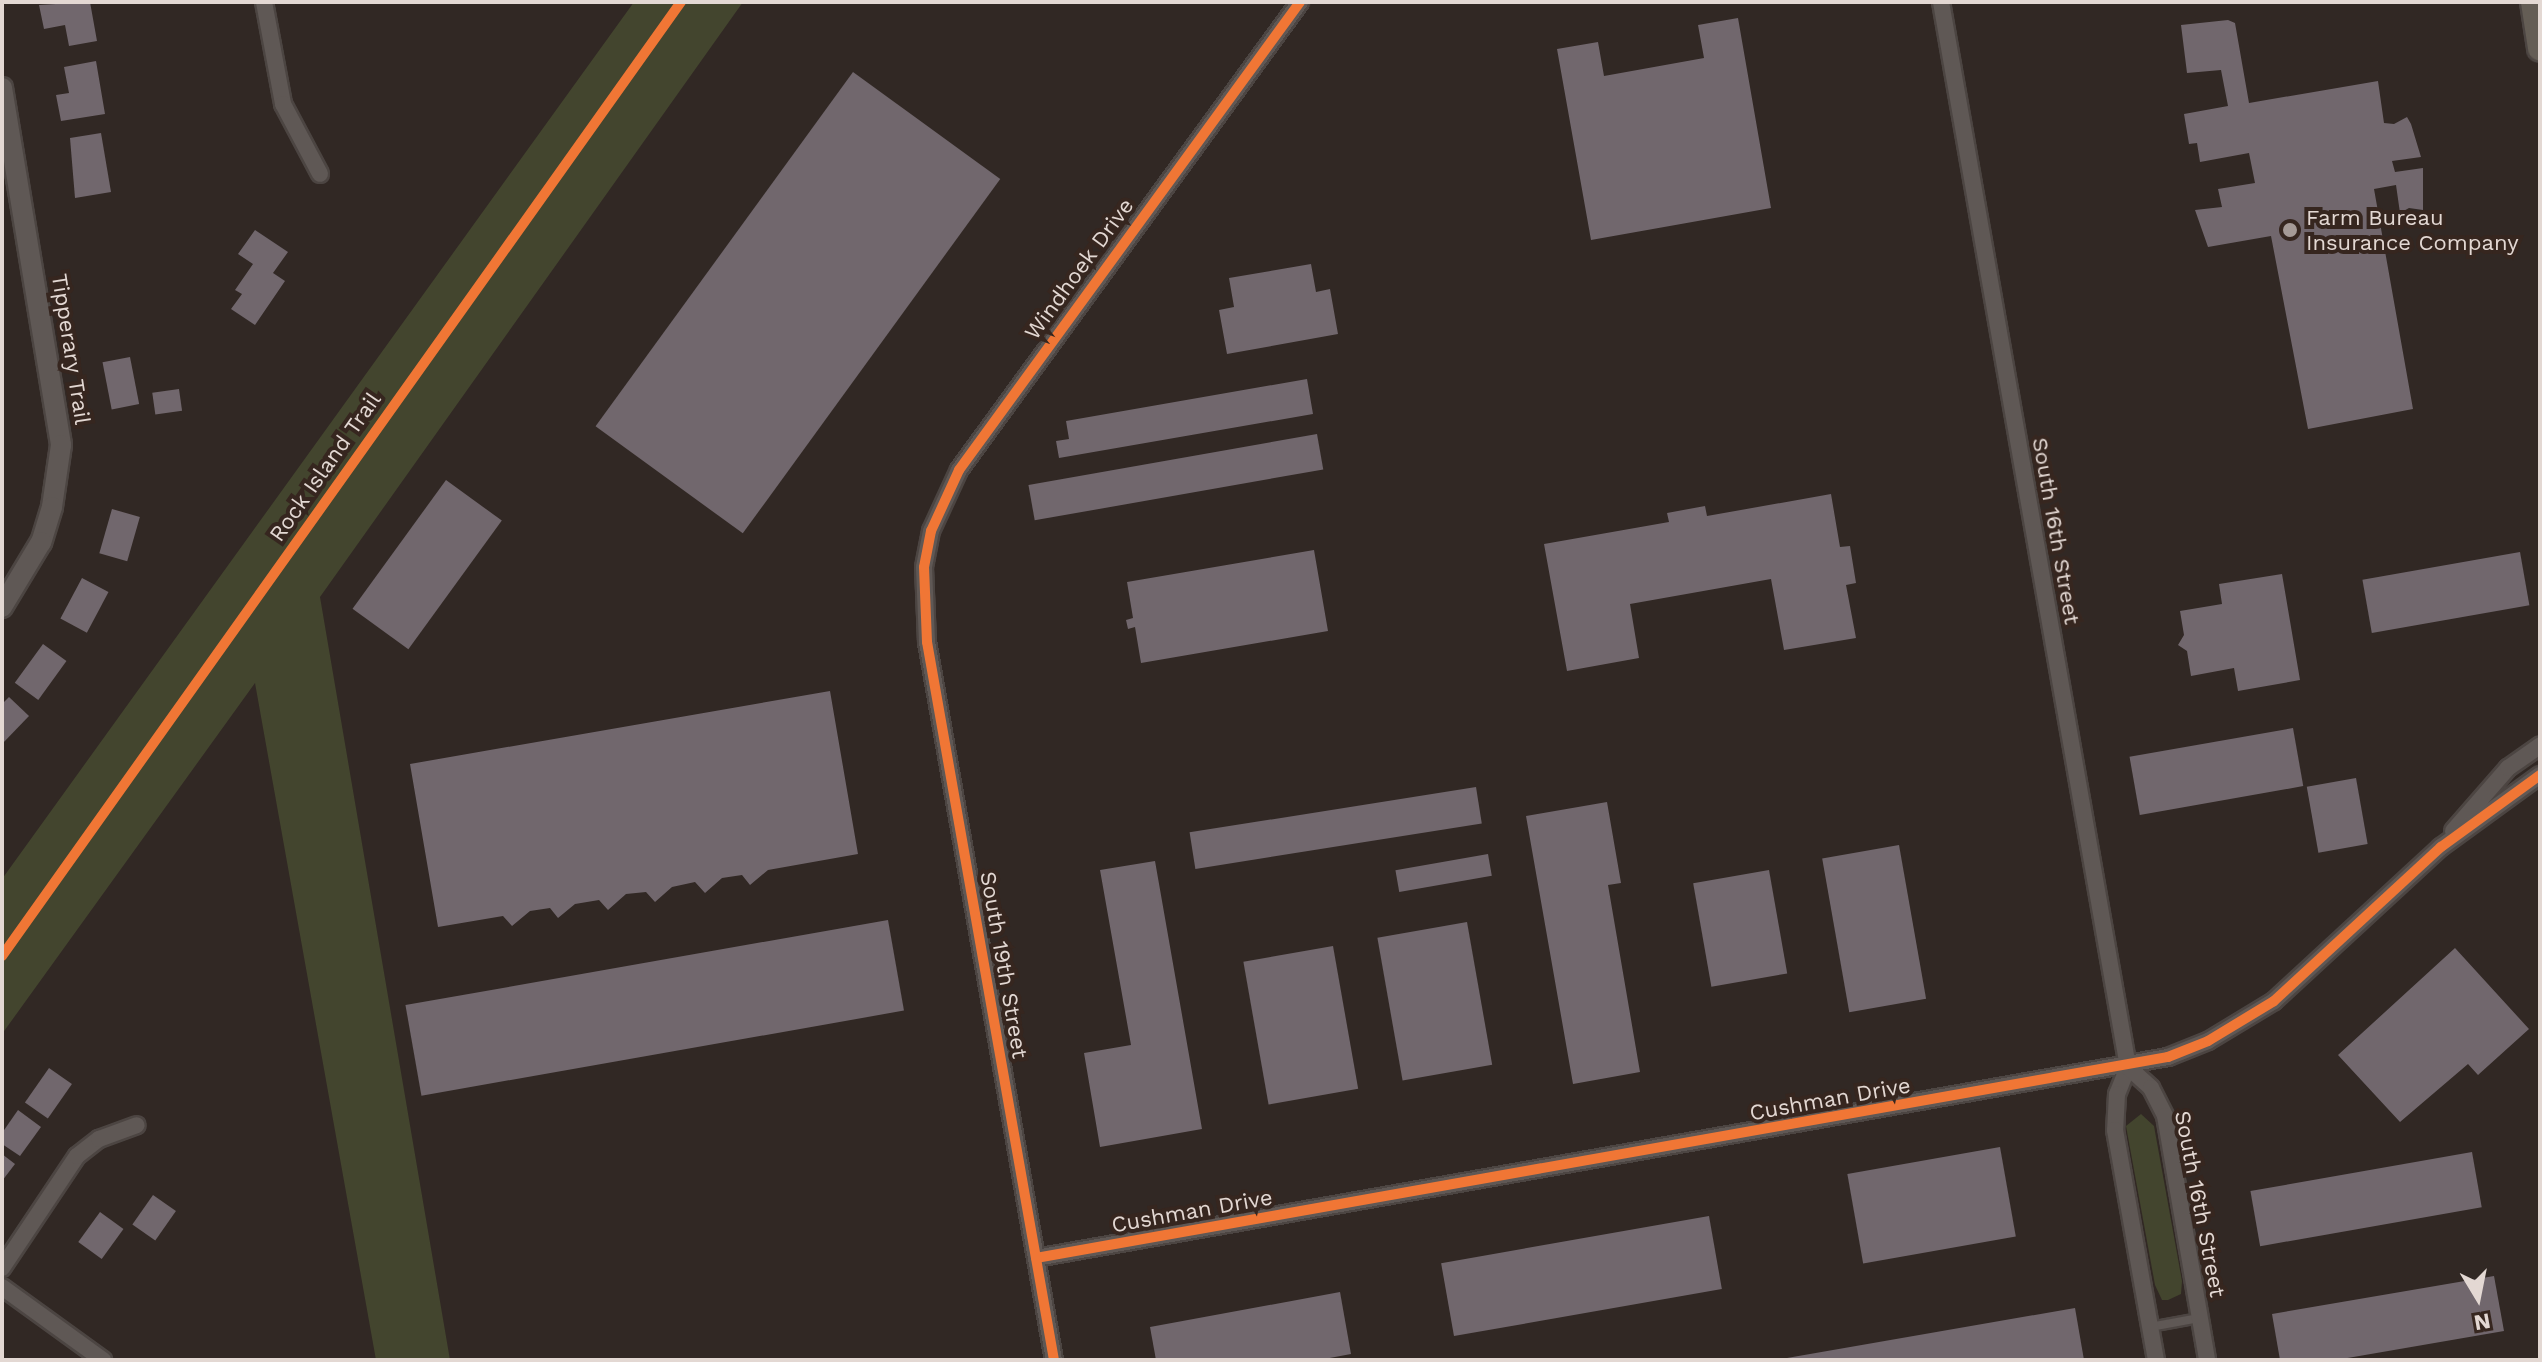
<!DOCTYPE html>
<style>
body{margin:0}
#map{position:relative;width:2542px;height:1362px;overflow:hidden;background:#312824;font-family:"Work Sans",sans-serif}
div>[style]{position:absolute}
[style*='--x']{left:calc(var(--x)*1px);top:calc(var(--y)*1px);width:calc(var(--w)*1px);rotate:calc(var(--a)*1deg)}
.green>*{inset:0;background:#43452e}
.building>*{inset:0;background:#71676d;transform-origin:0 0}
.roads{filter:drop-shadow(2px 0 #4c4542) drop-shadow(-2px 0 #4c4542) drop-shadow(0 2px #4c4542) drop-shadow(0 -2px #4c4542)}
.service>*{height:8px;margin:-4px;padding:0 4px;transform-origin:4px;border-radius:4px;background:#5f5855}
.minor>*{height:16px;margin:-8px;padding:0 8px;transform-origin:8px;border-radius:8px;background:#5f5855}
.tertiary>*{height:20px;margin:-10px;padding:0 10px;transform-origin:10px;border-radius:10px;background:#5f5855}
.primary>*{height:24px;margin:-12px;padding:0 12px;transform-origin:12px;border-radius:12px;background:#645d55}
.cycleway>*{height:10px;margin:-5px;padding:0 5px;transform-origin:5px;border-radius:5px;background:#f07635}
.dots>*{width:22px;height:22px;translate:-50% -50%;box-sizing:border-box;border:4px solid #36261f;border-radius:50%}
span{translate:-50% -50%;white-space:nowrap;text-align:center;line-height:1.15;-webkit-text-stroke:8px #36261f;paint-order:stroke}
.poi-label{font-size:22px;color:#e3d8d3}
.left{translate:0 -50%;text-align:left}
.street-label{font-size:22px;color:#e3d8d3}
.frame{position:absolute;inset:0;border:4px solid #e3d8d3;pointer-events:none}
.north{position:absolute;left:2438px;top:1258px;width:80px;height:80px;-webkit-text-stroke:6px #36261f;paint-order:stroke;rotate:170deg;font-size:22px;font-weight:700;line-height:32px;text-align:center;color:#e3d8d3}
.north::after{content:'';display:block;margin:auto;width:28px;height:36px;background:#e3d8d3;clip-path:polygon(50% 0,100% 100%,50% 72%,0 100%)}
</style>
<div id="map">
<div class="green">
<i style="clip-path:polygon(634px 2px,743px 2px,320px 597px,450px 1360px,376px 1360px,255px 683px,2px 1034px,2px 879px)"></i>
<i style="clip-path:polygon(2141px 1114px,2154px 1126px,2182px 1281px,2181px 1294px,2168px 1300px,2162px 1300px,2155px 1285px,2126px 1126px)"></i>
</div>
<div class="building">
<i style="clip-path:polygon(90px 2px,97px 41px,69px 46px,65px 25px,44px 29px,39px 5px)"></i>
<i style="clip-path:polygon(1738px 18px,1771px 208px,1591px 240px,1557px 49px,1598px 42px,1604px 76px,1704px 58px,1698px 25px)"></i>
<i style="clip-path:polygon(2228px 20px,2235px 23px,2249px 103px,2378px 81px,2384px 123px,2394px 124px,2407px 117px,2411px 124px,2421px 157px,2392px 161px,2395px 172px,2423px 168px,2423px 210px,2409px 208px,2400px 213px,2396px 185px,2374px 189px,2413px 409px,2308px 429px,2271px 236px,2208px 247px,2195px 210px,2222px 207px,2218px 189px,2255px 183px,2249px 153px,2200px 162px,2197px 143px,2189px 144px,2184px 114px,2228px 106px,2221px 70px,2187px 73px,2181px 25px)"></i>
<i style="clip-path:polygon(96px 61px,105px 114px,61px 121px,56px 95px,69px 93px,64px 67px)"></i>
<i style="left:853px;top:72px;width:182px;height:438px;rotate:36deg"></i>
<i style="clip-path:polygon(101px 133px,111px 192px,75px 198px,70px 138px)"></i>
<i style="clip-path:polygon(255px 230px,288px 252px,273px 273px,285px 281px,255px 325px,231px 309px,242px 294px,235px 290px,253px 264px,238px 254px)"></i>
<i style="clip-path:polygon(1311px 264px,1316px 292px,1330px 289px,1338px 334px,1227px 354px,1219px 310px,1234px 307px,1229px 278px)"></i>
<i style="left:130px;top:357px;width:48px;height:28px;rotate:79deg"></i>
<i style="clip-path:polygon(1307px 379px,1313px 414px,1059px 458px,1056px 441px,1069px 439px,1066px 421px)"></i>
<i style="left:179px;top:389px;width:22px;height:27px;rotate:82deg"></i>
<i style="left:1317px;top:434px;width:36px;height:293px;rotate:80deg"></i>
<i style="left:446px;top:480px;width:69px;height:159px;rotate:36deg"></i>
<i style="clip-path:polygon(1831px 494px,1840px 547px,1850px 546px,1856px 583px,1846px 585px,1856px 638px,1784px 650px,1771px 579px,1630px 604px,1639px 658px,1567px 671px,1544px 544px,1669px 522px,1667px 513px,1705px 506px,1707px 516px)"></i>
<i style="left:112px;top:509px;width:29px;height:46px;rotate:16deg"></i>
<i style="clip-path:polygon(1314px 550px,1328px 631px,1141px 663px,1135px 627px,1128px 629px,1126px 620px,1133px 618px,1127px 582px)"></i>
<i style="left:2520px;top:552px;width:54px;height:160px;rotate:80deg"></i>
<i style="clip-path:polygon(2282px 574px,2300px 680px,2238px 691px,2234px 668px,2191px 676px,2187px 651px,2178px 645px,2184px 635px,2180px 611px,2222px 604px,2219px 584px)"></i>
<i style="left:82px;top:578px;width:30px;height:46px;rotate:28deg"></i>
<i style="left:43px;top:644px;width:29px;height:48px;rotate:36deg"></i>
<i style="clip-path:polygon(830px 691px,858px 854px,768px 870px,750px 885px,742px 875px,722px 878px,705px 893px,695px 882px,672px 887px,655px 902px,646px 892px,626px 894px,608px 910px,599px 900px,575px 904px,558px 918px,550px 908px,530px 911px,512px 926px,503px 916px,438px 927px,410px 764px)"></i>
<i style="clip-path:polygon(9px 697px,29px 716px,2px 744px,2px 704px)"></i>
<i style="left:2293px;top:728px;width:59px;height:166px;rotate:80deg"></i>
<i style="left:2356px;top:778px;width:67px;height:50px;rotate:80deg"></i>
<i style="left:1476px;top:787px;width:37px;height:290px;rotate:81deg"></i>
<i style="clip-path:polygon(1607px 802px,1621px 883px,1608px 885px,1640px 1072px,1573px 1084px,1526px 816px)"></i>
<i style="left:1899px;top:845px;width:156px;height:78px;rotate:80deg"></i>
<i style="left:1488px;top:854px;width:22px;height:94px;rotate:80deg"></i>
<i style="clip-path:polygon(1155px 861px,1202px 1129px,1100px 1147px,1084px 1053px,1131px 1045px,1100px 870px)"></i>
<i style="left:1769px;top:870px;width:105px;height:77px;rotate:80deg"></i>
<i style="left:888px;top:920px;width:92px;height:490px;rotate:80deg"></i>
<i style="left:1467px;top:922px;width:145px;height:91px;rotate:80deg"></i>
<i style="left:1333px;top:946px;width:145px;height:91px;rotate:80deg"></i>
<i style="clip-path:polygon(2455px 948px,2529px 1029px,2478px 1075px,2468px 1064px,2400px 1122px,2338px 1055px)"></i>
<i style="left:49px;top:1068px;width:28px;height:42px;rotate:35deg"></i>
<i style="clip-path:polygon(18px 1110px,41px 1127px,20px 1156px,2px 1144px,2px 1133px)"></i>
<i style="left:2000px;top:1147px;width:91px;height:155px;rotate:80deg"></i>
<i style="left:2472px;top:1152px;width:56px;height:225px;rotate:80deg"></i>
<i style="clip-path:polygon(2px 1154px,15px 1164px,2px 1181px)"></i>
<i style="left:153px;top:1195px;width:28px;height:36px;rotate:35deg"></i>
<i style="left:100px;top:1212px;width:29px;height:37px;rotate:36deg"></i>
<i style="left:1709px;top:1216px;width:74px;height:272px;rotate:80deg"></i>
<i style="clip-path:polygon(2494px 1276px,2504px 1331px,2336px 1360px,2280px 1360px,2272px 1314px)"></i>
<i style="clip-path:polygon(1340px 1292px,1351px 1354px,1319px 1360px,1156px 1360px,1150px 1327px)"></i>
<i style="clip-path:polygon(2075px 1308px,2084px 1360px,1787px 1360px,1787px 1358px)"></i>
</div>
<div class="roads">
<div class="service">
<i style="--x:2150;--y:1327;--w:50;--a:-10.4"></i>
</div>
<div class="minor">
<i style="--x:264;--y:2;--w:104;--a:79.4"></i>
<i style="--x:283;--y:104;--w:79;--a:62.1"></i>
<i style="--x:1941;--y:2;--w:1081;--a:80.04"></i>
<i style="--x:2128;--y:1067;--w:29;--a:112"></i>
<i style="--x:2117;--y:1094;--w:36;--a:93"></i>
<i style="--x:2115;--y:1130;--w:234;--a:79.9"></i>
<i style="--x:2453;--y:831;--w:84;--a:-48.9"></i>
<i style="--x:2508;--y:768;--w:39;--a:-35"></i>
<i style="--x:2128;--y:1067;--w:31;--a:42"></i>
<i style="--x:2151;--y:1088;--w:31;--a:63"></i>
<i style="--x:2165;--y:1116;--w:248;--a:80.2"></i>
<i style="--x:1036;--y:1258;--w:1150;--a:-10.07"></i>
<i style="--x:2168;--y:1057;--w:43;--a:-21.8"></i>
<i style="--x:2208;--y:1041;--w:77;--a:-31.2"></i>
<i style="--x:2274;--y:1001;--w:227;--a:-42.7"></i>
<i style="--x:2441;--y:847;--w:122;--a:-36"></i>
<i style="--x:2;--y:1268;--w:135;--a:-56.2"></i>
<i style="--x:77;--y:1156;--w:28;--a:-38"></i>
<i style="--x:99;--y:1139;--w:40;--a:-20.2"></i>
<i style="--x:2;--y:1287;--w:125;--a:35.9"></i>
<i style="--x:1054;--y:1360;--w:729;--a:-100.03"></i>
<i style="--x:927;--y:642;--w:75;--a:-92.3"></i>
<i style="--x:924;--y:567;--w:37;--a:-79"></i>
<i style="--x:931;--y:531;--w:67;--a:-65.3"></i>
<i style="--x:959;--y:470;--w:579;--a:-53.92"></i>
</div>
<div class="tertiary">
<i style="--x:2;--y:88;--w:362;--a:80.6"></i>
<i style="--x:61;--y:445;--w:63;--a:98.3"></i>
<i style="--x:52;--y:507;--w:37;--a:107"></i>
<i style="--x:41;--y:542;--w:76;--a:121"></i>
</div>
<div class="primary">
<i style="--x:2533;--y:2;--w:47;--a:81.3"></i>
</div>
</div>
<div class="cycleway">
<i style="--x:2;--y:956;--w:1171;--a:-54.56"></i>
<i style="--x:1036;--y:1258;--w:1150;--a:-10.07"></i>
<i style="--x:2168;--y:1057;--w:43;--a:-21.8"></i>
<i style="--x:2208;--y:1041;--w:77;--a:-31.2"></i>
<i style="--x:2274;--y:1001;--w:227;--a:-42.7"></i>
<i style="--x:2441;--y:847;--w:122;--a:-36"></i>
<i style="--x:1054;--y:1360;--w:729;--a:-100.03"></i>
<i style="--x:927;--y:642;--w:75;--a:-92.3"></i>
<i style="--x:924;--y:567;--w:37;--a:-79"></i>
<i style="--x:931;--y:531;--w:67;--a:-65.3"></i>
<i style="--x:959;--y:470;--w:579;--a:-53.92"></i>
</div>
<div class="dots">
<i style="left:2290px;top:230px;background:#a59a96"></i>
</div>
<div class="poi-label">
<span class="left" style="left:2306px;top:230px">Farm Bureau<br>Insurance Company</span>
</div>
<div class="street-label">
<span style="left:1079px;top:269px;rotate:-54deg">Windhoek Drive</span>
<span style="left:71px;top:349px;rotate:81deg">Tipperary Trail</span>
<span style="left:325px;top:467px;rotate:-55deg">Rock Island Trail</span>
<span style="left:2056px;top:531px;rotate:80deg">South 16th Street</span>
<span style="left:1004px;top:965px;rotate:80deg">South 19th Street</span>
<span style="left:1830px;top:1099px;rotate:-10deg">Cushman Drive</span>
<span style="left:2200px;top:1204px;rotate:79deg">South 16th Street</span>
<span style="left:1192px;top:1211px;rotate:-10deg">Cushman Drive</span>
</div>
<div class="frame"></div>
<div class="north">N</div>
</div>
